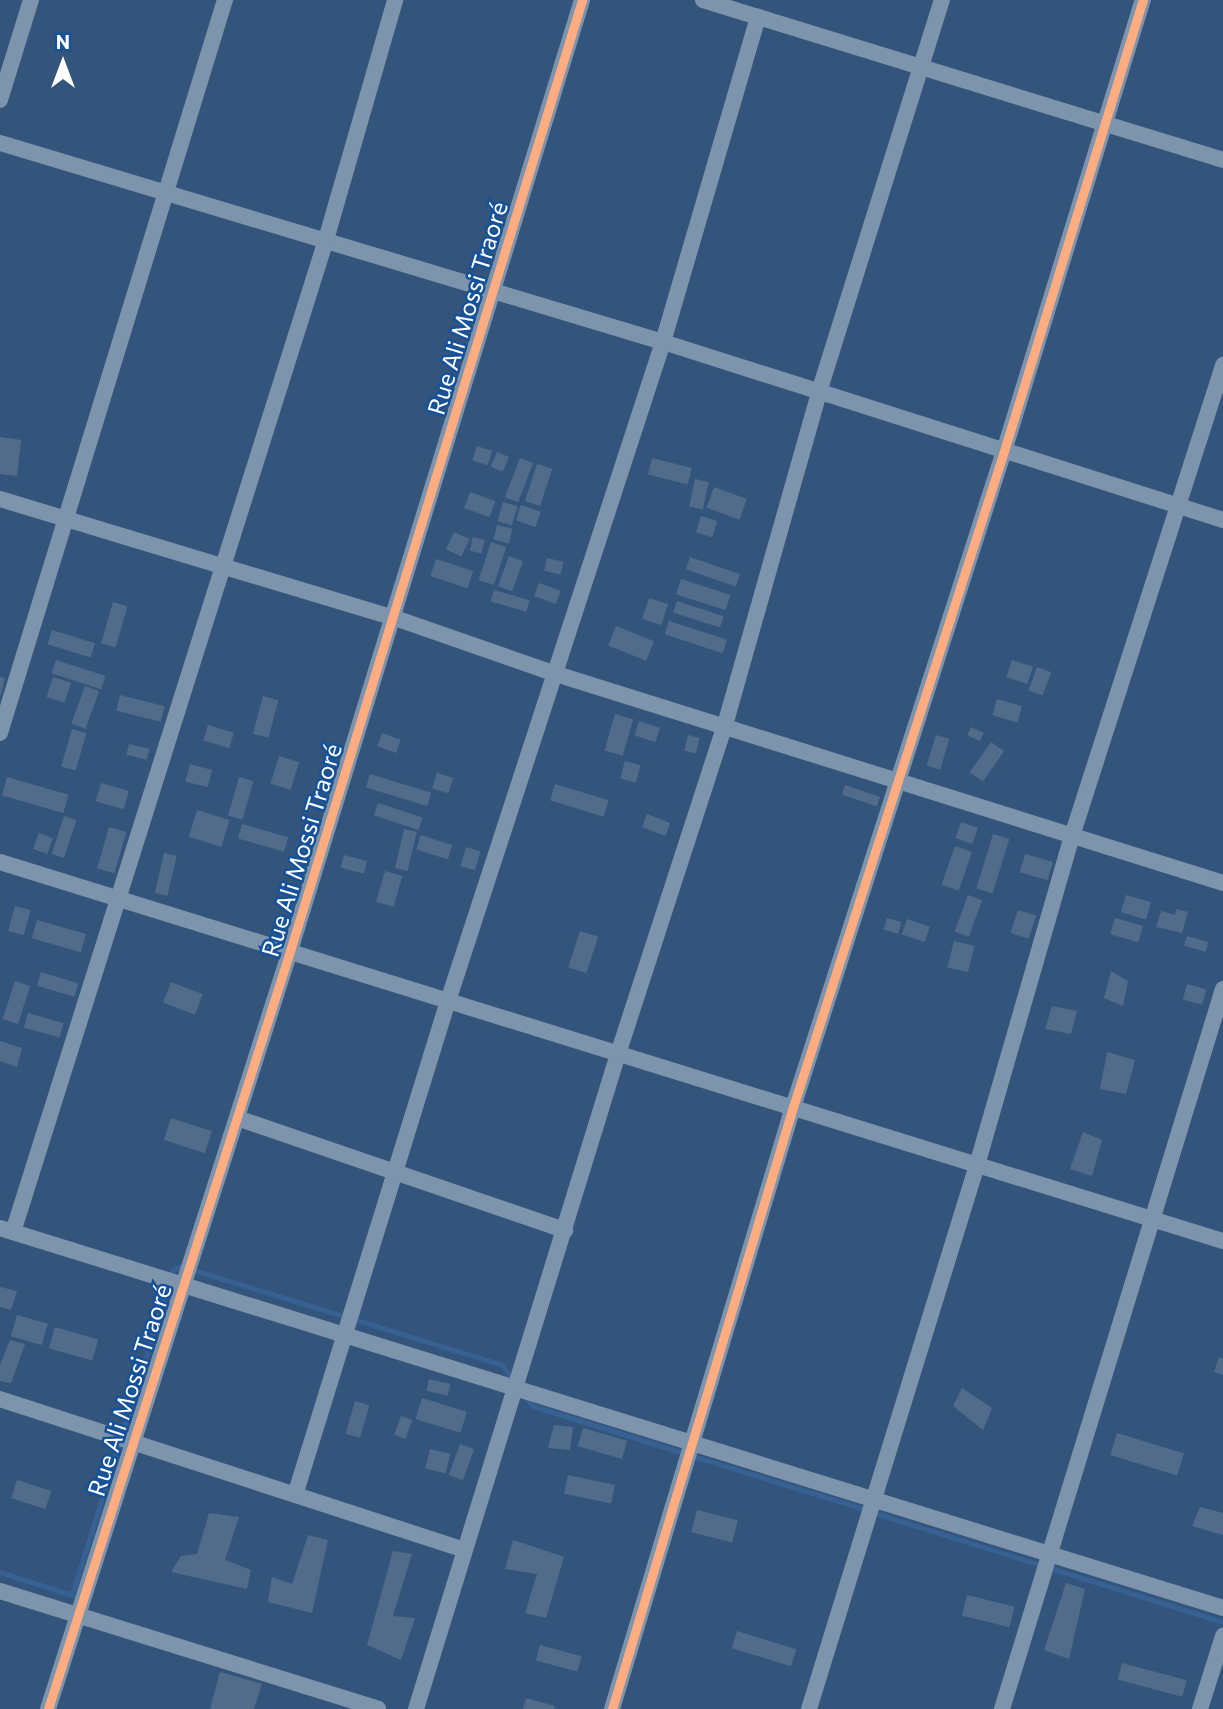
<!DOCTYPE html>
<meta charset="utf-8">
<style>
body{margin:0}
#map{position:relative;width:1223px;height:1709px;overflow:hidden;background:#34557b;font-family:Commissioner,sans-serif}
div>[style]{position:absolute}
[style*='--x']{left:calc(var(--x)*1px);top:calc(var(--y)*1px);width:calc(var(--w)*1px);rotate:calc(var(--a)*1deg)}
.stream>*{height:4.5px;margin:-2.25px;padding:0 2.25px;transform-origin:2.25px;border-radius:2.25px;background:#376193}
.building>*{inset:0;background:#516c8a;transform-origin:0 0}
.minor>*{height:16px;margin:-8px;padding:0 8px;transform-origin:8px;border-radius:8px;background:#7e94ad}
.cycleway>*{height:9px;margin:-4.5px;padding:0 4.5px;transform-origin:4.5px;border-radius:4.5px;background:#ffac80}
span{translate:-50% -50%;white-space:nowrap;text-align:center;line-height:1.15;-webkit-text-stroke:5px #165299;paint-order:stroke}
.street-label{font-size:24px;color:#fff}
.north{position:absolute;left:28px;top:28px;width:70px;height:70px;-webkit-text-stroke:5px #165299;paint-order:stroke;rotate:0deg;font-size:19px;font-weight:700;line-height:28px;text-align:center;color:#fff}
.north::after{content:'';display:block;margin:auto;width:24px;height:32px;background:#fff;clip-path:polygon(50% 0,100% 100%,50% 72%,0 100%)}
</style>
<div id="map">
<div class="stream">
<i style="--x:525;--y:1396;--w:13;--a:51"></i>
<i style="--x:533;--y:1406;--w:350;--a:17.3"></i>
<i style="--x:875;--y:1513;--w:365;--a:17.4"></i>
<i style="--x:0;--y:1572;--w:76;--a:17.7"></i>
<i style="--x:72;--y:1595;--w:339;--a:-72.8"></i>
<i style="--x:172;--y:1271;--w:10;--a:-29"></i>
<i style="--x:181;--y:1266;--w:336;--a:17.1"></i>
<i style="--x:502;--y:1365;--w:19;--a:51"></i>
</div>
<div class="building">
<i style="clip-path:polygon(0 437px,21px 440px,17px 476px,0 474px)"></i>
<i style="left:477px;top:446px;width:16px;height:15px;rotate:18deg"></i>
<i style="left:497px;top:452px;width:13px;height:16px;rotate:23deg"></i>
<i style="left:520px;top:458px;width:14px;height:42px;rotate:21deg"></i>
<i style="left:652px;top:458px;width:41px;height:17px;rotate:14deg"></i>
<i style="left:537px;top:464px;width:16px;height:39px;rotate:18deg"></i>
<i style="left:695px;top:479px;width:14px;height:28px;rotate:12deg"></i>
<i style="left:714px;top:487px;width:35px;height:22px;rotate:20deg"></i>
<i style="left:470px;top:492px;width:27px;height:17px;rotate:20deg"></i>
<i style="left:503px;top:502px;width:15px;height:20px;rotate:16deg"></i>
<i style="left:521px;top:505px;width:21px;height:16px;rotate:19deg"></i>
<i style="left:701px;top:516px;width:17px;height:17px;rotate:17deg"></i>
<i style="left:497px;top:525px;width:16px;height:15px;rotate:14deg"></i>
<i style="left:454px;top:532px;width:17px;height:19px;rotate:25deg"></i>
<i style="left:473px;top:537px;width:12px;height:14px;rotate:14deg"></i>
<i style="left:491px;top:542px;width:16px;height:40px;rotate:18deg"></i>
<i style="left:509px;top:556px;width:15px;height:32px;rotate:20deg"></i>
<i style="left:690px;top:557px;width:53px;height:13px;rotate:19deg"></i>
<i style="left:547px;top:558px;width:17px;height:13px;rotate:13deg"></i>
<i style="left:436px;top:559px;width:39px;height:18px;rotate:18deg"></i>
<i style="left:681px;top:579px;width:52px;height:16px;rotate:18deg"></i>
<i style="left:539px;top:583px;width:23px;height:14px;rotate:20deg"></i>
<i style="left:494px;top:590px;width:37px;height:12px;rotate:16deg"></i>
<i style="left:649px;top:598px;width:20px;height:22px;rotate:18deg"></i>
<i style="left:677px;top:601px;width:49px;height:12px;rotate:18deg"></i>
<i style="left:113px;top:602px;width:15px;height:43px;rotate:16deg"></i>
<i style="left:669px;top:621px;width:61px;height:14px;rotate:18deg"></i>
<i style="left:616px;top:626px;width:41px;height:21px;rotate:22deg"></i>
<i style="left:52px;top:630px;width:45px;height:15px;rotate:17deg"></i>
<i style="left:56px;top:660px;width:52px;height:14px;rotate:18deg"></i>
<i style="left:1012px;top:660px;width:22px;height:18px;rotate:18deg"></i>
<i style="left:1037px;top:667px;width:15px;height:25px;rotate:20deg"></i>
<i style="clip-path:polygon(0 677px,5px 678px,1px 695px,0 694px)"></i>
<i style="left:53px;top:677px;width:19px;height:21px;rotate:18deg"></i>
<i style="left:85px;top:686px;width:15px;height:40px;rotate:20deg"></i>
<i style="left:120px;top:695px;width:46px;height:16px;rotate:14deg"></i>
<i style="left:263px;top:696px;width:16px;height:39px;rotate:15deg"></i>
<i style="left:997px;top:699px;width:26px;height:17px;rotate:16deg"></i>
<i style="left:615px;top:714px;width:19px;height:38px;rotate:16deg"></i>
<i style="left:639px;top:721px;width:22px;height:15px;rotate:18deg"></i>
<i style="left:208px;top:725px;width:27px;height:16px;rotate:17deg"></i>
<i style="left:971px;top:727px;width:14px;height:9px;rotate:25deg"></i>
<i style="left:72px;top:729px;width:15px;height:39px;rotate:16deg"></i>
<i style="left:382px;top:733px;width:20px;height:14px;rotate:20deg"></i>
<i style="left:688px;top:735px;width:12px;height:16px;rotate:14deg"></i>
<i style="left:936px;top:735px;width:14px;height:32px;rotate:17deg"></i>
<i style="left:991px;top:742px;width:16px;height:37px;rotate:35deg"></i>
<i style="left:129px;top:744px;width:21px;height:11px;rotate:14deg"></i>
<i style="left:279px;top:756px;width:21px;height:29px;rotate:17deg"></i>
<i style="left:625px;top:761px;width:16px;height:18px;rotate:15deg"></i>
<i style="left:190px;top:764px;width:23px;height:18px;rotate:15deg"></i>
<i style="left:437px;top:773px;width:17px;height:16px;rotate:17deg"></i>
<i style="left:370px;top:774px;width:64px;height:14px;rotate:17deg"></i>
<i style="left:7px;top:777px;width:64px;height:19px;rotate:16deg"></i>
<i style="left:239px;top:777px;width:15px;height:40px;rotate:16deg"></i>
<i style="left:101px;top:783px;width:29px;height:19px;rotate:16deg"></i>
<i style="left:555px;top:784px;width:56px;height:17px;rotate:17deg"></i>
<i style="left:845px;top:785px;width:37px;height:10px;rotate:19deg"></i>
<i style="left:378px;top:803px;width:47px;height:13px;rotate:18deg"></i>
<i style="left:197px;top:810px;width:34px;height:28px;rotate:17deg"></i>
<i style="left:647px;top:814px;width:25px;height:14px;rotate:21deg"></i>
<i style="left:64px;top:816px;width:13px;height:40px;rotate:18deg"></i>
<i style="left:961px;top:822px;width:18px;height:17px;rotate:19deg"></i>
<i style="left:242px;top:824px;width:48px;height:15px;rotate:16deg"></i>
<i style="left:109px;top:827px;width:18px;height:43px;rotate:16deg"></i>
<i style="left:404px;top:829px;width:13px;height:40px;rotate:13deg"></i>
<i style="left:39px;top:833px;width:15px;height:17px;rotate:20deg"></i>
<i style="left:993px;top:834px;width:17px;height:57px;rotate:17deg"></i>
<i style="left:421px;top:835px;width:33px;height:15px;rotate:18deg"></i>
<i style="left:955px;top:846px;width:18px;height:41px;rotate:19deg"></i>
<i style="left:466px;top:847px;width:15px;height:20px;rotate:16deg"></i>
<i style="left:164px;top:853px;width:13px;height:41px;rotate:13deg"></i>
<i style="left:1025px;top:854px;width:29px;height:19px;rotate:16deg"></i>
<i style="left:344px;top:855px;width:24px;height:13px;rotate:15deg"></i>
<i style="left:385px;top:871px;width:18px;height:32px;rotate:16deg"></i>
<i style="left:968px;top:895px;width:15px;height:39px;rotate:20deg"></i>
<i style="left:1126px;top:895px;width:26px;height:18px;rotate:16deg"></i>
<i style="left:15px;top:906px;width:16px;height:26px;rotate:15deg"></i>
<i style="clip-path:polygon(1176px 909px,1188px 912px,1182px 933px,1156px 927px,1161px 911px,1175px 915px)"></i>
<i style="left:1018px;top:910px;width:19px;height:24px;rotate:18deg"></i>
<i style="left:887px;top:918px;width:15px;height:12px;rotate:16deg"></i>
<i style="left:1115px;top:918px;width:29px;height:17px;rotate:16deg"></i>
<i style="left:907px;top:919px;width:24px;height:16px;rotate:19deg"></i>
<i style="left:37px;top:920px;width:51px;height:19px;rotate:16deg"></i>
<i style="left:580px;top:931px;width:19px;height:38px;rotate:18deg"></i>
<i style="left:1187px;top:936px;width:22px;height:10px;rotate:16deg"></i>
<i style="left:954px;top:941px;width:21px;height:27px;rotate:14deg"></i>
<i style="clip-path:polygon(1111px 971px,1128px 981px,1123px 1006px,1104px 998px)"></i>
<i style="left:41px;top:972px;width:39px;height:14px;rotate:17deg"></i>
<i style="left:15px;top:981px;width:16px;height:40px;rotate:18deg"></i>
<i style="left:171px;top:982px;width:34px;height:22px;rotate:21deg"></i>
<i style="left:1187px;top:984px;width:20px;height:16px;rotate:15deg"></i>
<i style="clip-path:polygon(1052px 1006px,1077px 1011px,1071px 1034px,1045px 1029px)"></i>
<i style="left:28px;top:1013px;width:37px;height:15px;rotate:16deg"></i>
<i style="clip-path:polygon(0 1041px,22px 1048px,17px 1067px,0 1061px)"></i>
<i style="clip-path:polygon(1107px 1052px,1135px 1060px,1126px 1094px,1100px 1089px)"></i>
<i style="left:171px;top:1118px;width:43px;height:23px;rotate:18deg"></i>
<i style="clip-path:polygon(1083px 1132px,1102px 1140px,1092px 1176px,1070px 1169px)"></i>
<i style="clip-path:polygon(0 1287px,17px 1291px,11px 1310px,0 1307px)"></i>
<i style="left:17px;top:1315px;width:32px;height:22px;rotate:16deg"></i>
<i style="left:55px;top:1327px;width:45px;height:22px;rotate:16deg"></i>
<i style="clip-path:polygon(10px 1340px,25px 1344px,11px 1383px,0 1381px,0 1365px)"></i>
<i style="clip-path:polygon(1219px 1357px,1223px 1359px,1223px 1375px,1214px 1372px)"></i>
<i style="left:429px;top:1379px;width:22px;height:12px;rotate:13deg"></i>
<i style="clip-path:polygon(962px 1388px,992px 1408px,983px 1430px,953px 1406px)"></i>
<i style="left:422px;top:1398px;width:47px;height:22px;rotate:17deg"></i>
<i style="left:355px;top:1401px;width:15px;height:34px;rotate:16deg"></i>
<i style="left:401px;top:1416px;width:12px;height:20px;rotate:20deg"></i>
<i style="clip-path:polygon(554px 1425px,573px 1427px,570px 1450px,548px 1448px)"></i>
<i style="left:583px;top:1428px;width:46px;height:19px;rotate:16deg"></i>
<i style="left:1117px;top:1433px;width:70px;height:23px;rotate:17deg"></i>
<i style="left:460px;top:1444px;width:15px;height:33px;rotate:20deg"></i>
<i style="left:430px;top:1449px;width:21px;height:20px;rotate:14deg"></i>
<i style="left:568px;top:1475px;width:48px;height:19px;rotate:12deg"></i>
<i style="left:17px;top:1480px;width:36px;height:19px;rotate:18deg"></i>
<i style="clip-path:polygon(1200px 1507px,1223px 1513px,1223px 1535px,1192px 1526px)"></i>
<i style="left:697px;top:1510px;width:42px;height:23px;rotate:14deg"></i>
<i style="clip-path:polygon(209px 1513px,239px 1517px,225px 1560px,251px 1570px,247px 1589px,171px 1572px,181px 1556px,197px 1554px)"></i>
<i style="clip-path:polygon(308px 1535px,328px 1540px,312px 1613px,268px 1602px,272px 1577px,292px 1584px)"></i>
<i style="clip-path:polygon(513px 1540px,564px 1557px,546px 1618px,525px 1613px,537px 1574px,505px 1569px)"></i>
<i style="clip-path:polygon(393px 1551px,412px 1554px,393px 1616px,415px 1618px,401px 1660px,367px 1645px)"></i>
<i style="clip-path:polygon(1066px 1583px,1085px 1589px,1069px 1659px,1044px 1650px)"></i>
<i style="left:967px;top:1595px;width:49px;height:21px;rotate:14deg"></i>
<i style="left:737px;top:1631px;width:62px;height:18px;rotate:17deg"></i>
<i style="left:540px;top:1645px;width:43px;height:16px;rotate:15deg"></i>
<i style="left:1122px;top:1663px;width:67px;height:17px;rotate:15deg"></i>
<i style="clip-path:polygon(220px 1672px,262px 1684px,254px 1709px,210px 1709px)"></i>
<i style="clip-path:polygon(526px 1698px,555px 1706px,554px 1709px,523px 1709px)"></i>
</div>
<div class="minor">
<i style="--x:703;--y:0;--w:544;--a:17.1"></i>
<i style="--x:0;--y:100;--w:105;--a:-72.8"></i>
<i style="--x:0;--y:143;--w:692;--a:16.71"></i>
<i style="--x:663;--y:342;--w:588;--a:17.63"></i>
<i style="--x:0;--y:499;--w:409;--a:16.8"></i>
<i style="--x:392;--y:617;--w:170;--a:19.2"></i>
<i style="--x:553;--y:673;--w:702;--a:17.4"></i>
<i style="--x:0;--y:733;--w:767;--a:-72.94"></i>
<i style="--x:0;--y:862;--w:1280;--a:17.22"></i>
<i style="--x:237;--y:1118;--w:347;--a:18.9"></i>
<i style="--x:0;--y:1228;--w:1281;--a:17.26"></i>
<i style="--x:13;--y:1232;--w:1037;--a:-72.49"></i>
<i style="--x:325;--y:243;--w:253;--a:-73.9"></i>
<i style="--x:0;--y:1399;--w:487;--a:18"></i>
<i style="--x:296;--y:1492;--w:514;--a:-72.8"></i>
<i style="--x:448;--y:1001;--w:693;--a:-71.93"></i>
<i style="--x:663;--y:342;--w:339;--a:-73.7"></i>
<i style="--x:0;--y:1591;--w:396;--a:17.3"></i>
<i style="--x:48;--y:1709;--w:796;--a:-72.29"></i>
<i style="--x:290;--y:951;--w:995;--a:-72.93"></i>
<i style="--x:416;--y:1709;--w:685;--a:-72.86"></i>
<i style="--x:618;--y:1054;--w:346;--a:-72"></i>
<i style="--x:725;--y:725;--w:346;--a:-74.2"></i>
<i style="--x:819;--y:392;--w:411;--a:-72.6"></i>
<i style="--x:612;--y:1709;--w:629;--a:-73.27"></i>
<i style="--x:793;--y:1107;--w:689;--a:-72.17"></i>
<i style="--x:1004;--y:451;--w:472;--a:-72.9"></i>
<i style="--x:809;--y:1709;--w:569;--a:-72.84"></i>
<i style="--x:977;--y:1165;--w:342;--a:-73.9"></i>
<i style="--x:1072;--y:836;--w:495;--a:-72.2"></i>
<i style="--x:1002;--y:1709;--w:753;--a:-72.94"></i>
<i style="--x:1200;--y:1709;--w:77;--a:-72.5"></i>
</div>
<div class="cycleway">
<i style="--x:48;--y:1709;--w:796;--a:-72.29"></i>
<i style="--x:290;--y:951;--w:995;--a:-72.93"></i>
<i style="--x:612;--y:1709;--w:629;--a:-73.27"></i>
<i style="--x:793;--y:1107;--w:689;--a:-72.17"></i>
<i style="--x:1004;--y:451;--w:472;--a:-72.9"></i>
</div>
<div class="street-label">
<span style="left:467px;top:308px;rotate:-73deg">Rue Ali Mossi Traoré</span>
<span style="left:301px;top:850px;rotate:-73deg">Rue Ali Mossi Traoré</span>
<span style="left:129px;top:1390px;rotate:-72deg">Rue Ali Mossi Traoré</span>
</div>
<div class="north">N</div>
</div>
